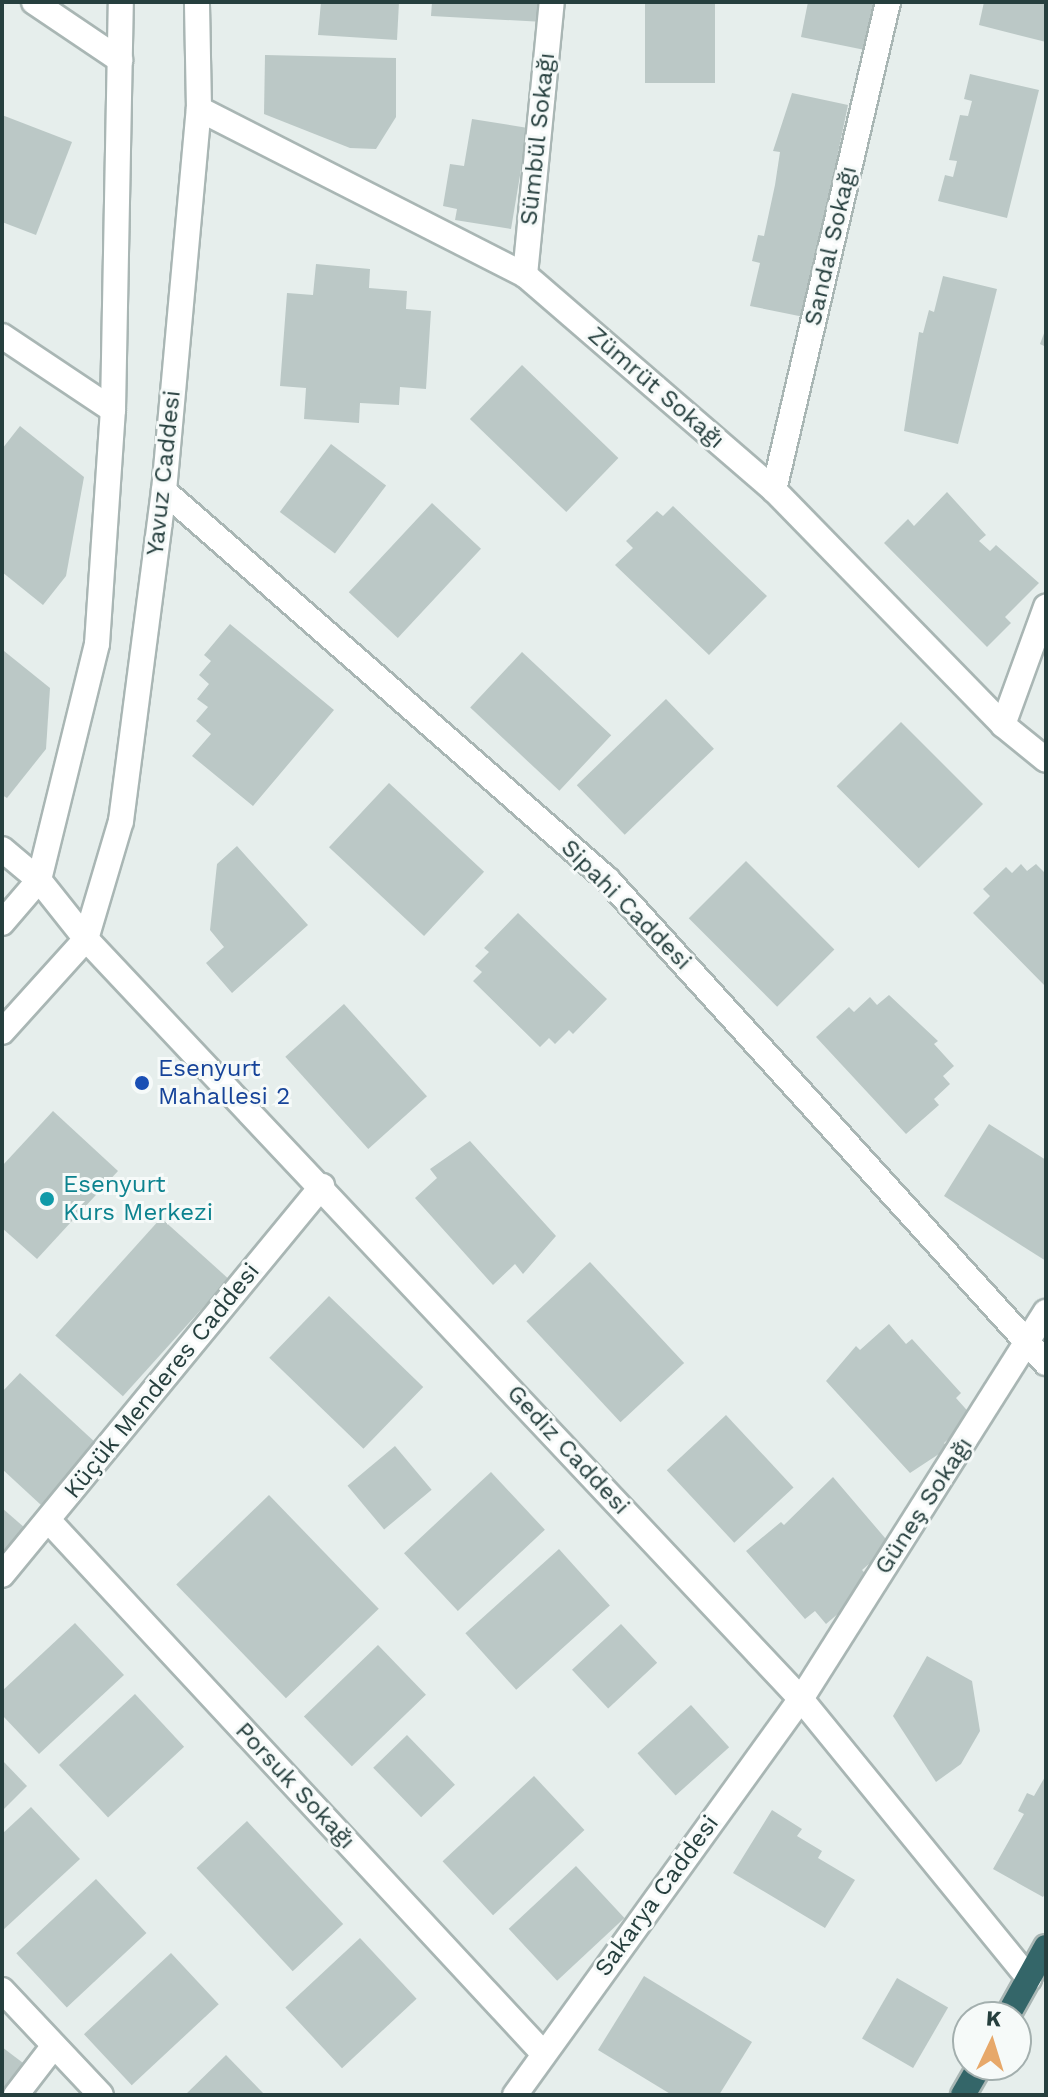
<!DOCTYPE html>
<meta charset="utf-8">
<style>
body{margin:0}
#map{position:relative;width:1048px;height:2097px;overflow:hidden;background:#e6eeec;font-family:"Work Sans",sans-serif}
div>[style]{position:absolute}
[style*='--x']{left:calc(var(--x)*1px);top:calc(var(--y)*1px);width:calc(var(--w)*1px);rotate:calc(var(--a)*1deg)}
.building>*{inset:0;background:#bbc8c6;transform-origin:0 0}
.roads{filter:drop-shadow(2px 0 #a9b6b4) drop-shadow(-2px 0 #a9b6b4) drop-shadow(0 2px #a9b6b4) drop-shadow(0 -2px #a9b6b4)}
.street>*{height:24px;margin:-12px;padding:0 12px;transform-origin:12px;border-radius:12px;background:#fff}
.secondary>*{height:24px;margin:-12px;padding:0 12px;transform-origin:12px;border-radius:12px;background:#fff}
.highway>*{height:24px;margin:-12px;padding:0 12px;transform-origin:12px;border-radius:12px;background:#346669}
.dots>*{width:22px;height:22px;translate:-50% -50%;box-sizing:border-box;border:4px solid #f6faf9;border-radius:50%}
span{translate:-50% -50%;white-space:nowrap;text-align:center;line-height:1.15;-webkit-text-stroke:6px #f6faf9;paint-order:stroke}
.street-label{font-size:24px;color:#263f3e}
.transit-label{font-size:24px;color:#164399}
.left{translate:0 -50%;text-align:left}
.culture-label{font-size:24px;color:#0d838f}
.frame{position:absolute;inset:0;border:4px solid #263f3e;pointer-events:none}
.north{position:absolute;left:952px;top:2001px;width:80px;height:80px;box-sizing:border-box;background:#f6faf9;border:2px solid #a3afae;border-radius:50%;rotate:4deg;font-size:22px;font-weight:700;line-height:32px;text-align:center;color:#263f3e}
.north::after{content:'';display:block;margin:auto;width:28px;height:36px;background:#e7a86a;clip-path:polygon(50% 0,100% 100%,50% 72%,0 100%)}
</style>
<div id="map">
<div class="building">
<i style="clip-path:polygon(321px 2px,399px 2px,397px 40px,318px 35px)"></i>
<i style="clip-path:polygon(432px 2px,545px 2px,544px 22px,431px 16px)"></i>
<i style="left:645px;top:2px;width:70px;height:81px"></i>
<i style="clip-path:polygon(808px 2px,874px 2px,865px 50px,801px 37px)"></i>
<i style="clip-path:polygon(984px 2px,1046px 2px,1046px 42px,979px 25px)"></i>
<i style="clip-path:polygon(265px 55px,396px 58px,396px 117px,376px 149px,350px 148px,264px 114px)"></i>
<i style="clip-path:polygon(970px 74px,1039px 90px,1007px 218px,938px 201px,945px 175px,953px 177px,957px 161px,949px 160px,960px 115px,968px 116px,972px 101px,964px 99px)"></i>
<i style="clip-path:polygon(792px 93px,848px 105px,804px 317px,750px 306px,760px 263px,752px 261px,758px 235px,764px 236px,775px 185px,780px 152px,773px 151px)"></i>
<i style="clip-path:polygon(2px 115px,72px 142px,36px 235px,2px 222px)"></i>
<i style="clip-path:polygon(472px 119px,528px 128px,511px 229px,455px 220px,457px 209px,443px 206px,450px 164px,464px 166px)"></i>
<i style="clip-path:polygon(316px 264px,370px 269px,369px 288px,407px 291px,406px 309px,431px 311px,426px 389px,400px 387px,399px 405px,360px 403px,359px 423px,304px 419px,306px 388px,280px 386px,287px 293px,313px 295px)"></i>
<i style="clip-path:polygon(943px 276px,997px 289px,958px 444px,904px 431px,919px 332px,923px 333px,929px 310px,934px 312px)"></i>
<i style="clip-path:polygon(1046px 328px,1046px 347px,1040px 344px)"></i>
<i style="left:522px;top:365px;width:134px;height:75px;rotate:44deg"></i>
<i style="clip-path:polygon(20px 426px,84px 477px,66px 576px,43px 605px,2px 572px,2px 449px)"></i>
<i style="left:331px;top:444px;width:69px;height:85px;rotate:37deg"></i>
<i style="clip-path:polygon(947px 492px,986px 535px,979px 541px,990px 551px,996px 545px,1039px 583px,1005px 617px,1011px 623px,987px 647px,884px 543px,908px 519px,914px 526px)"></i>
<i style="left:432px;top:503px;width:67px;height:122px;rotate:43deg"></i>
<i style="clip-path:polygon(673px 506px,767px 596px,709px 655px,615px 565px,633px 548px,626px 541px,657px 511px,663px 516px)"></i>
<i style="clip-path:polygon(230px 624px,334px 710px,253px 806px,192px 756px,211px 734px,196px 721px,208px 707px,197px 699px,209px 684px,199px 675px,211px 661px,204px 655px)"></i>
<i style="clip-path:polygon(4px 651px,50px 688px,46px 749px,7px 798px,2px 795px)"></i>
<i style="left:522px;top:652px;width:122px;height:76px;rotate:43deg"></i>
<i style="left:666px;top:699px;width:69px;height:124px;rotate:46deg"></i>
<i style="left:901px;top:722px;width:116px;height:91px;rotate:45deg"></i>
<i style="left:389px;top:783px;width:130px;height:88px;rotate:43deg"></i>
<i style="clip-path:polygon(237px 846px,308px 925px,232px 993px,206px 963px,224px 947px,210px 930px,217px 864px)"></i>
<i style="left:746px;top:861px;width:125px;height:81px;rotate:45deg"></i>
<i style="clip-path:polygon(1021px 864px,1027px 871px,1036px 864px,1046px 874px,1046px 987px,973px 913px,990px 896px,983px 889px,1006px 867px,1012px 873px)"></i>
<i style="clip-path:polygon(518px 913px,607px 999px,573px 1034px,569px 1030px,555px 1044px,549px 1038px,540px 1047px,473px 981px,482px 972px,475px 966px,489px 952px,484px 948px)"></i>
<i style="clip-path:polygon(889px 995px,938px 1041px,934px 1044px,954px 1066px,943px 1076px,950px 1084px,934px 1099px,939px 1105px,906px 1134px,816px 1037px,849px 1007px,854px 1012px,870px 997px,877px 1005px)"></i>
<i style="left:344px;top:1004px;width:124px;height:79px;rotate:48deg"></i>
<i style="clip-path:polygon(53px 1111px,118px 1171px,37px 1259px,2px 1228px,2px 1166px)"></i>
<i style="clip-path:polygon(989px 1124px,1046px 1160px,1046px 1261px,944px 1196px)"></i>
<i style="clip-path:polygon(470px 1141px,556px 1236px,523px 1274px,515px 1264px,493px 1285px,415px 1198px,437px 1178px,430px 1169px)"></i>
<i style="left:161px;top:1218px;width:91px;height:158px;rotate:42deg"></i>
<i style="left:590px;top:1262px;width:138px;height:87px;rotate:47deg"></i>
<i style="left:329px;top:1296px;width:131px;height:86px;rotate:44deg"></i>
<i style="clip-path:polygon(889px 1324px,906px 1344px,912px 1339px,961px 1393px,956px 1398px,973px 1417px,944px 1443px,948px 1448px,910px 1473px,826px 1381px,856px 1346px,860px 1350px)"></i>
<i style="clip-path:polygon(20px 1373px,97px 1444px,41px 1505px,2px 1469px,2px 1392px)"></i>
<i style="left:726px;top:1415px;width:99px;height:81px;rotate:47deg"></i>
<i style="left:395px;top:1446px;width:57px;height:62px;rotate:50deg"></i>
<i style="left:491px;top:1472px;width:79px;height:119px;rotate:47deg"></i>
<i style="clip-path:polygon(833px 1477px,891px 1545px,862px 1570px,874px 1583px,826px 1624px,815px 1611px,805px 1619px,746px 1551px,781px 1522px,784px 1525px)"></i>
<i style="left:269px;top:1495px;width:158px;height:129px;rotate:46deg"></i>
<i style="clip-path:polygon(2px 1508px,25px 1528px,2px 1554px)"></i>
<i style="left:559px;top:1549px;width:76px;height:126px;rotate:48deg"></i>
<i style="clip-path:polygon(75px 1623px,124px 1675px,39px 1754px,2px 1715px,2px 1691px)"></i>
<i style="left:621px;top:1624px;width:53px;height:67px;rotate:47deg"></i>
<i style="left:378px;top:1645px;width:69px;height:103px;rotate:46deg"></i>
<i style="clip-path:polygon(927px 1656px,972px 1681px,980px 1731px,961px 1764px,936px 1782px,893px 1716px)"></i>
<i style="left:135px;top:1694px;width:72px;height:104px;rotate:47deg"></i>
<i style="left:691px;top:1705px;width:57px;height:72px;rotate:48deg"></i>
<i style="left:407px;top:1735px;width:69px;height:47px;rotate:46deg"></i>
<i style="clip-path:polygon(2px 1760px,27px 1786px,2px 1811px)"></i>
<i style="clip-path:polygon(1046px 1775px,1046px 1892px,1043px 1897px,993px 1869px,1024px 1814px,1018px 1811px,1027px 1793px,1034px 1796px)"></i>
<i style="left:534px;top:1776px;width:74px;height:125px;rotate:47deg"></i>
<i style="clip-path:polygon(31px 1807px,80px 1859px,2px 1931px,2px 1834px)"></i>
<i style="clip-path:polygon(772px 1810px,802px 1829px,797px 1836px,822px 1851px,818px 1858px,855px 1880px,825px 1928px,733px 1873px)"></i>
<i style="left:247px;top:1821px;width:141px;height:69px;rotate:47deg"></i>
<i style="left:576px;top:1866px;width:71px;height:92px;rotate:47deg"></i>
<i style="left:96px;top:1879px;width:74px;height:109px;rotate:47deg"></i>
<i style="left:360px;top:1938px;width:83px;height:102px;rotate:47deg"></i>
<i style="left:171px;top:1953px;width:70px;height:119px;rotate:47deg"></i>
<i style="clip-path:polygon(644px 1976px,752px 2042px,719px 2095px,672px 2095px,598px 2050px)"></i>
<i style="left:897px;top:1978px;width:59px;height:70px;rotate:30deg"></i>
<i style="clip-path:polygon(2px 2047px,27px 2066px,4px 2095px,2px 2095px)"></i>
<i style="clip-path:polygon(226px 2055px,265px 2095px,185px 2095px)"></i>
</div>
<div class="roads">
<div class="street">
<i style="--x:34;--y:2;--w:104;--a:34"></i>
<i style="--x:199;--y:109;--w:366;--a:27"></i>
<i style="--x:525;--y:275;--w:329;--a:40.8"></i>
<i style="--x:774;--y:490;--w:328;--a:45.7"></i>
<i style="--x:1003;--y:725;--w:55;--a:39.1"></i>
<i style="--x:525;--y:275;--w:274;--a:-84.4"></i>
<i style="--x:2;--y:336;--w:133;--a:33.7"></i>
<i style="--x:774;--y:490;--w:501;--a:-76.85"></i>
<i style="--x:164;--y:491;--w:590;--a:41.22"></i>
<i style="--x:608;--y:880;--w:652;--a:47.8"></i>
<i style="--x:1003;--y:725;--w:126;--a:-70"></i>
<i style="--x:2;--y:849;--w:48;--a:40"></i>
<i style="--x:39;--y:880;--w:75;--a:51.5"></i>
<i style="--x:86;--y:939;--w:1043;--a:46.75"></i>
<i style="--x:801;--y:1699;--w:361;--a:50.8"></i>
<i style="--x:48;--y:1520;--w:726;--a:47.12"></i>
<i style="--x:2;--y:1575;--w:504;--a:-50.56"></i>
<i style="--x:2;--y:1990;--w:144;--a:46.7"></i>
<i style="--x:16;--y:2095;--w:61;--a:-52.4"></i>
<i style="--x:515;--y:2095;--w:488;--a:-54.2"></i>
<i style="--x:801;--y:1699;--w:458;--a:-57.7"></i>
</div>
<div class="secondary">
<i style="--x:2;--y:923;--w:57;--a:-49.3"></i>
<i style="--x:39;--y:880;--w:243;--a:-76.2"></i>
<i style="--x:97;--y:644;--w:235;--a:-86.1"></i>
<i style="--x:113;--y:410;--w:408;--a:-88.9"></i>
<i style="--x:2;--y:1032;--w:125;--a:-47.9"></i>
<i style="--x:86;--y:939;--w:123;--a:-73.5"></i>
<i style="--x:121;--y:821;--w:333;--a:-82.6"></i>
<i style="--x:164;--y:491;--w:384;--a:-84.8"></i>
<i style="--x:199;--y:109;--w:107;--a:-91.1"></i>
</div>
<div class="highway">
<i style="--x:1007;--y:2017;--w:80;--a:-60.9"></i>
<i style="--x:963;--y:2095;--w:34;--a:-60"></i>
</div>
</div>
<div class="dots">
<i style="left:142px;top:1083px;background:#1a4fb4"></i>
<i style="left:47px;top:1199px;background:#0f9aa8"></i>
</div>
<div class="street-label">
<span style="left:538px;top:139px;rotate:-84deg">Sümbül Sokağı</span>
<span style="left:831px;top:246px;rotate:-77deg">Sandal Sokağı</span>
<span style="left:656px;top:388px;rotate:41deg">Zümrüt Sokağı</span>
<span style="left:164px;top:473px;rotate:-84deg">Yavuz Caddesi</span>
<span style="left:626px;top:905px;rotate:45deg">Sipahi Caddesi</span>
<span style="left:162px;top:1381px;rotate:-51deg">Küçük Menderes Caddesi</span>
<span style="left:568px;top:1450px;rotate:47deg">Gediz Caddesi</span>
<span style="left:924px;top:1506px;rotate:-57deg">Güneş Sokağı</span>
<span style="left:295px;top:1786px;rotate:47deg">Porsuk Sokağı</span>
<span style="left:657px;top:1896px;rotate:-54deg">Sakarya Caddesi</span>
</div>
<div class="transit-label">
<span class="left" style="left:158px;top:1083px">Esenyurt<br>Mahallesi 2</span>
</div>
<div class="culture-label">
<span class="left" style="left:63px;top:1199px">Esenyurt<br>Kurs Merkezi</span>
</div>
<div class="frame"></div>
<div class="north">K</div>
</div>
